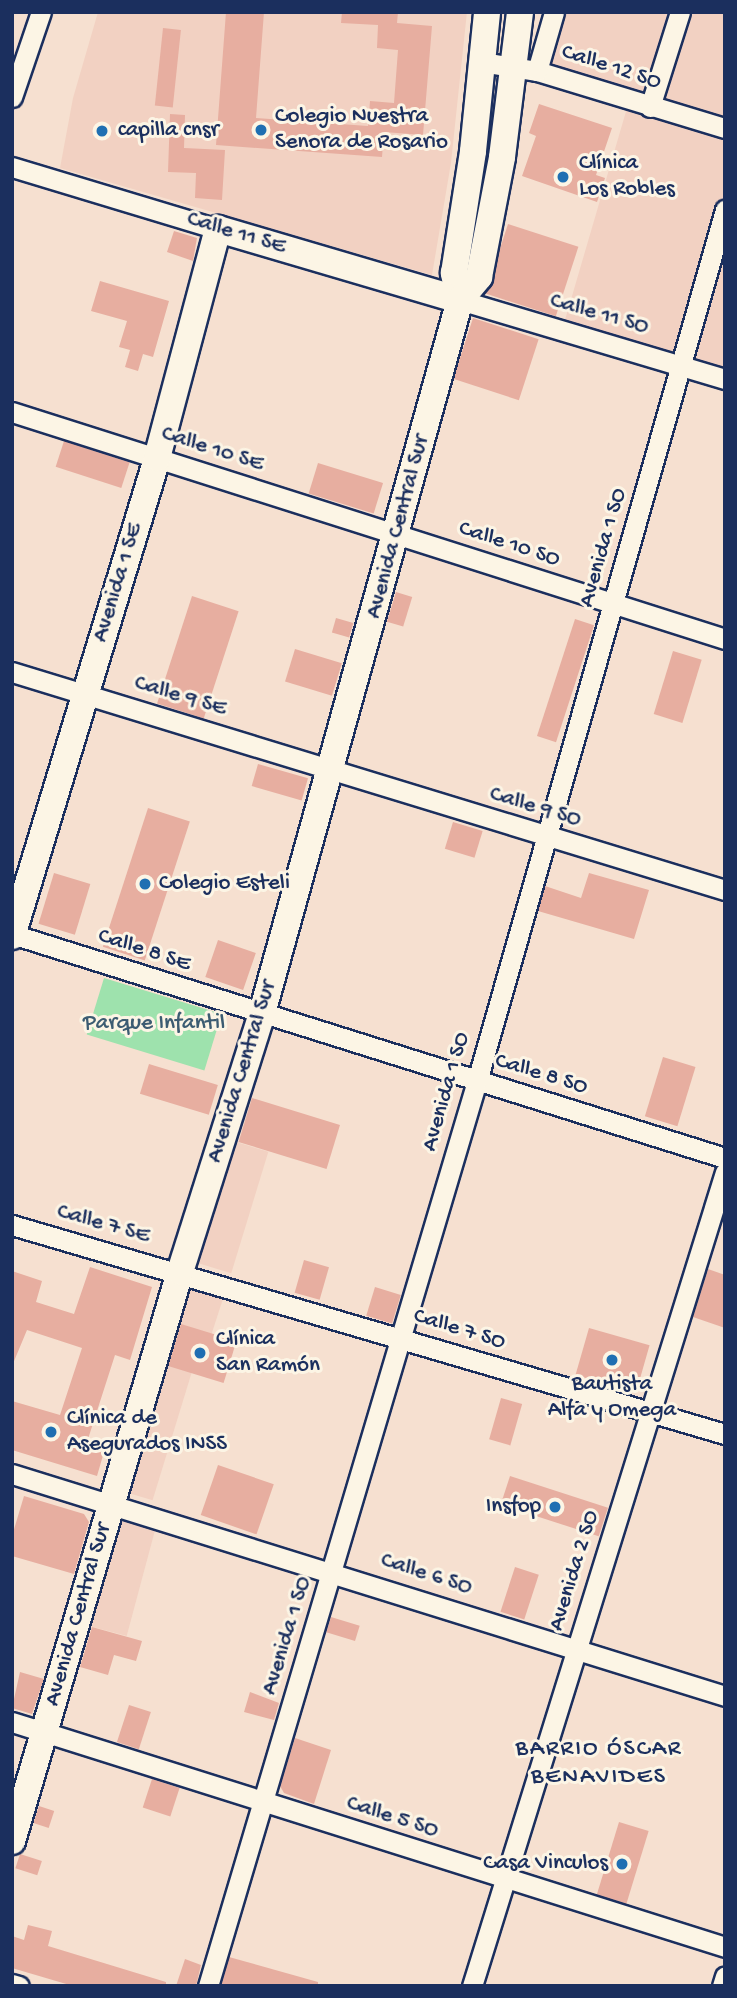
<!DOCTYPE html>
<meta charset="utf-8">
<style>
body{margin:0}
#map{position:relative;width:737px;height:1998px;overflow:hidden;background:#f6e0d0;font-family:"Gochi Hand",sans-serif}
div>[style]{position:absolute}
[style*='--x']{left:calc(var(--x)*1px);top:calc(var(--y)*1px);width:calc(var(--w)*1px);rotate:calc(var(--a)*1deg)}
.built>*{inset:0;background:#f2d1c2;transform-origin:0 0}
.green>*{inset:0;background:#9ee2ad;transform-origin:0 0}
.building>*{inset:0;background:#e7aea0;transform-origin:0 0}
.roads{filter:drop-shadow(2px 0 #1b2f5e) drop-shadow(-2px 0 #1b2f5e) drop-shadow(0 2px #1b2f5e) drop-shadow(0 -2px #1b2f5e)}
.street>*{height:19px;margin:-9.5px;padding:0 9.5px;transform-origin:9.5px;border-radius:9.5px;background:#fcf5e5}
.secondary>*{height:26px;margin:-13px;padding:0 13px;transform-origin:13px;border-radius:13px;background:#fcf5e5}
.dots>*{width:19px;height:19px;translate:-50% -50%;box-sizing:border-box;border:4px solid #fcf5e5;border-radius:50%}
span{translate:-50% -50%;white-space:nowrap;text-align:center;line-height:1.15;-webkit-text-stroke:6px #fcf5e5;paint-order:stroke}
.street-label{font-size:23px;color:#1b2f5e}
.poi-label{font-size:23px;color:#1b2f5e}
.left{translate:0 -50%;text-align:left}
.right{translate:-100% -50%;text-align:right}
.park-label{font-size:23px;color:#3c5c72}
.neighbourhood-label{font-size:24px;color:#1b2f5e;letter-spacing:2px}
.frame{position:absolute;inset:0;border:14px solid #1b2f5e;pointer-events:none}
</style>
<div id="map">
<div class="built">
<i style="clip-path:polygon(98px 12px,467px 12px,451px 163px,432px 275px,60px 168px,73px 98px)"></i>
<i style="clip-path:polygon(561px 12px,725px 12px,725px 368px,565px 320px,627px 108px,541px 79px)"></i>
<i style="left:233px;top:1141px;width:37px;height:127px;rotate:17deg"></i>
<i style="left:189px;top:1287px;width:36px;height:38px;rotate:18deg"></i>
<i style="left:165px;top:1364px;width:28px;height:134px;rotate:17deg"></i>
<i style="left:119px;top:1518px;width:38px;height:112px;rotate:15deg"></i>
</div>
<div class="green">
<i style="left:104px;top:978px;width:123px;height:59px;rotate:17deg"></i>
</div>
<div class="building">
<i style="clip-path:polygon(226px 12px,264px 12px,256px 118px,368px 126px,370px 101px,394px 103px,398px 50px,377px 48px,378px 25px,341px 23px,342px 12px,398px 12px,397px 23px,432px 26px,423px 135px,384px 132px,382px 157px,216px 145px)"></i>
<i style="left:163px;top:28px;width:18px;height:78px;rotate:6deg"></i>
<i style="clip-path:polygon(539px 104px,612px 128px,596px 175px,605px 178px,597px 202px,522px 176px,536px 136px,529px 133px)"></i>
<i style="clip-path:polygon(170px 114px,185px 115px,184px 148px,225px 150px,222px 200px,195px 198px,196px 173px,168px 172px)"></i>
<i style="left:508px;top:224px;width:74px;height:73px;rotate:18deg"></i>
<i style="clip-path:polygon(174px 231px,197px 238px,193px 261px,167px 252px)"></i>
<i style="clip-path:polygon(100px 281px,169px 301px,153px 357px,143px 354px,138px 371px,125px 367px,130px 350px,119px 347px,127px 321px,91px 311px)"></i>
<i style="left:473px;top:318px;width:69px;height:64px;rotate:18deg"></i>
<i style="left:64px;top:441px;width:69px;height:27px;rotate:18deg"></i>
<i style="left:318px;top:463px;width:68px;height:32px;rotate:17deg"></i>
<i style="left:396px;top:592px;width:17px;height:31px;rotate:17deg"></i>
<i style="left:192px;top:596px;width:49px;height:113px;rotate:18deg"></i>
<i style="left:336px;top:618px;width:18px;height:15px;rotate:16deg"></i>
<i style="left:575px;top:619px;width:20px;height:123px;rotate:18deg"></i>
<i style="left:295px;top:649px;width:49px;height:34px;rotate:17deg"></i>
<i style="left:673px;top:651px;width:30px;height:66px;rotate:17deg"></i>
<i style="left:258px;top:764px;width:52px;height:23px;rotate:16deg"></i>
<i style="left:148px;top:808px;width:44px;height:146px;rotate:18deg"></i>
<i style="left:453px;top:822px;width:31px;height:28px;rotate:17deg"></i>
<i style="left:54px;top:873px;width:38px;height:53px;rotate:17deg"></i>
<i style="clip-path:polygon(589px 873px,649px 890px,634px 939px,538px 911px,545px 886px,581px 898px)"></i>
<i style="left:218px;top:940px;width:40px;height:39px;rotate:19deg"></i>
<i style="left:663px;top:1057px;width:34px;height:62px;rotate:17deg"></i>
<i style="left:149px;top:1064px;width:72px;height:31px;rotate:17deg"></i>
<i style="left:252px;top:1098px;width:92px;height:46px;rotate:17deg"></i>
<i style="left:304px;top:1260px;width:26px;height:34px;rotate:16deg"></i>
<i style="clip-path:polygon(90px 1267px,152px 1287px,130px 1360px,115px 1355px,88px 1439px,106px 1445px,97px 1476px,12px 1450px,12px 1401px,60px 1415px,82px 1348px,27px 1330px,12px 1366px,12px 1271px,42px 1281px,36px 1302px,74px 1314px)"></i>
<i style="clip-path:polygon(708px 1269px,725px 1275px,725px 1328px,693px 1317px)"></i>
<i style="left:375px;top:1287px;width:27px;height:30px;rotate:17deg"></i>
<i style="left:181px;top:1324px;width:58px;height:44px;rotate:17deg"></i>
<i style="left:589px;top:1328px;width:63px;height:49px;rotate:16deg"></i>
<i style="left:501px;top:1398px;width:22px;height:43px;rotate:16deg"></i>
<i style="left:218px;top:1465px;width:59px;height:53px;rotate:19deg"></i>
<i style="left:510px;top:1476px;width:103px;height:30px;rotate:18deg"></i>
<i style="clip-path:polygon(24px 1496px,84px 1514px,89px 1522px,74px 1574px,12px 1556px,12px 1536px)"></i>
<i style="left:515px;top:1567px;width:25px;height:47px;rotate:18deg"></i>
<i style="left:331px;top:1617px;width:30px;height:16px;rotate:17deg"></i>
<i style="clip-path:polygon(92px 1627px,142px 1641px,136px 1661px,114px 1655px,108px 1675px,80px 1667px)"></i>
<i style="clip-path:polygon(20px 1672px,44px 1679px,32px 1714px,12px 1708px)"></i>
<i style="clip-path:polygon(250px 1692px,279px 1703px,274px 1720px,244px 1712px)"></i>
<i style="left:129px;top:1705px;width:23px;height:39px;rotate:18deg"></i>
<i style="clip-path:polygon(295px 1738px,331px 1750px,314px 1804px,284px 1793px,280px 1786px)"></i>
<i style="left:152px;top:1779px;width:29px;height:30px;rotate:18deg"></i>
<i style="left:39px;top:1806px;width:16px;height:18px;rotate:18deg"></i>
<i style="left:619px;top:1822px;width:31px;height:76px;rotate:17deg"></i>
<i style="left:20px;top:1854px;width:23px;height:15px;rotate:18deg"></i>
<i style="clip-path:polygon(28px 1925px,52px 1931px,48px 1946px,166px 1982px,166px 1986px,73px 1986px,12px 1968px,12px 1936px,24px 1940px)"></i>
<i style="clip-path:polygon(229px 1957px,318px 1982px,318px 1986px,221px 1986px)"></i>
<i style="clip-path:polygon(185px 1959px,201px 1965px,196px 1986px,176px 1986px)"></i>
</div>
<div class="roads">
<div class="street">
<i style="--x:482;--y:62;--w:56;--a:9.3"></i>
<i style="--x:537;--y:71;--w:196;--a:16.9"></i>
<i style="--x:537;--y:71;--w:61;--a:-73.9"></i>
<i style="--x:12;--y:97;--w:90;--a:-71.2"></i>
<i style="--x:650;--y:107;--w:100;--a:-72.5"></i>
<i style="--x:12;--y:167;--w:215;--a:16.8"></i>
<i style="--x:460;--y:300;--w:277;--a:16.6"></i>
<i style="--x:12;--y:412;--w:748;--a:17.66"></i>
<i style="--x:12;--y:672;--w:746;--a:17"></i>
<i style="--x:12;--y:934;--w:747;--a:17.44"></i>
<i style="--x:12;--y:1225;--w:743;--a:16.34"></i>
<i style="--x:12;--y:1474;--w:747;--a:17.29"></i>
<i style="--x:12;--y:1722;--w:748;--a:17.51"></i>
<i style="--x:12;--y:1984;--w:7;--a:16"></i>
<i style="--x:208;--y:1986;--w:944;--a:-73.45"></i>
<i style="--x:477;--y:1081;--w:906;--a:-74.11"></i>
<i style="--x:472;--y:1986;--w:852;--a:-72.73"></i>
<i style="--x:722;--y:1986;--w:10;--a:-73"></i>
</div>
<div class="secondary">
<i style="--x:460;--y:300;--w:28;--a:-103"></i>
<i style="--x:454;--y:273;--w:123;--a:-81.1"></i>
<i style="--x:473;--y:151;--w:140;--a:-84.2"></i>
<i style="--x:12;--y:936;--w:500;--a:-73.1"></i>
<i style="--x:157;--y:458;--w:237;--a:-75.1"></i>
<i style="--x:218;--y:229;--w:252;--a:16.4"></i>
<i style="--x:12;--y:1841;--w:593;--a:-73.55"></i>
<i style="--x:180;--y:1272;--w:272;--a:-72.4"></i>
<i style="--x:262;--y:1013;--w:740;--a:-74.48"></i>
<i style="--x:460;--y:300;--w:30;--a:-50"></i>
<i style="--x:479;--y:277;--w:122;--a:-79.1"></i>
<i style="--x:502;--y:157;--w:146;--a:-82.9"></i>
</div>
</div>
<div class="dots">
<i style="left:261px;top:130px;background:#1f6fb2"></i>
<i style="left:102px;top:131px;background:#1f6fb2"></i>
<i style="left:563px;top:177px;background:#1f6fb2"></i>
<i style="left:145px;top:884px;background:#1f6fb2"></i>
<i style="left:200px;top:1353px;background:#1f6fb2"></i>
<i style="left:612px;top:1360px;background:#1f6fb2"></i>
<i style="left:51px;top:1432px;background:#1f6fb2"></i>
<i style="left:555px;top:1507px;background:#1f6fb2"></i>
<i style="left:622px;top:1864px;background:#1f6fb2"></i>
</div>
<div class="street-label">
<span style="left:611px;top:68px;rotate:18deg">Calle 12 SO</span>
<span style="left:236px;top:234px;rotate:17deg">Calle 11 SE</span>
<span style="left:599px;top:315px;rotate:16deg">Calle 11 SO</span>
<span style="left:212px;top:450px;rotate:18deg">Calle 10 SE</span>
<span style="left:399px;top:527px;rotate:-75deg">Avenida Central Sur</span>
<span style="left:509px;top:545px;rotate:18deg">Calle 10 SO</span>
<span style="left:604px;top:548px;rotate:-74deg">Avenida 1 SO</span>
<span style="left:119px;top:583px;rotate:-73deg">Avenida 1 SE</span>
<span style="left:180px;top:697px;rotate:17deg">Calle 9 SE</span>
<span style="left:535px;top:808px;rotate:17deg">Calle 9 SO</span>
<span style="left:144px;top:951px;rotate:18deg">Calle 8 SE</span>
<span style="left:243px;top:1072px;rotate:-73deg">Avenida Central Sur</span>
<span style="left:541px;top:1075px;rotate:17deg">Calle 8 SO</span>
<span style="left:447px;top:1092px;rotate:-74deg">Avenida 1 SO</span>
<span style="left:103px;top:1225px;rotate:16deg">Calle 7 SE</span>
<span style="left:459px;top:1330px;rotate:17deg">Calle 7 SO</span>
<span style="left:575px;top:1571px;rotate:-73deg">Avenida 2 SO</span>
<span style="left:426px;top:1575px;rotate:18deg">Calle 6 SO</span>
<span style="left:79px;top:1615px;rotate:-74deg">Avenida Central Sur</span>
<span style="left:288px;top:1636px;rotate:-73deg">Avenida 1 SO</span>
<span style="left:392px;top:1818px;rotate:18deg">Calle 5 SO</span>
</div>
<div class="poi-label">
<span class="left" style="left:275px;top:130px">Colegio Nuestra<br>Senora de Rosario</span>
<span class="left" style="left:118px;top:131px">capilla cnsr</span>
<span class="left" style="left:579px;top:177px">Clínica<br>Los Robles</span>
<span class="left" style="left:159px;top:884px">Colegio Esteli</span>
<span class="left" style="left:216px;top:1353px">Clínica<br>San Ramón</span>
<span style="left:612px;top:1398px">Bautista<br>Alfa y Omega</span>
<span class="left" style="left:67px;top:1432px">Clínica de<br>Asegurados INSS</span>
<span class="right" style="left:541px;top:1507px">Insfop</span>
<span class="right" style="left:608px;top:1864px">Casa Vinculos</span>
</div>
<div class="park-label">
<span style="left:154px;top:1024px">Parque Infantil</span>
</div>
<div class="neighbourhood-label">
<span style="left:599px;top:1764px">BARRIO ÓSCAR<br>BENAVIDES</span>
</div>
<div class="frame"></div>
</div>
